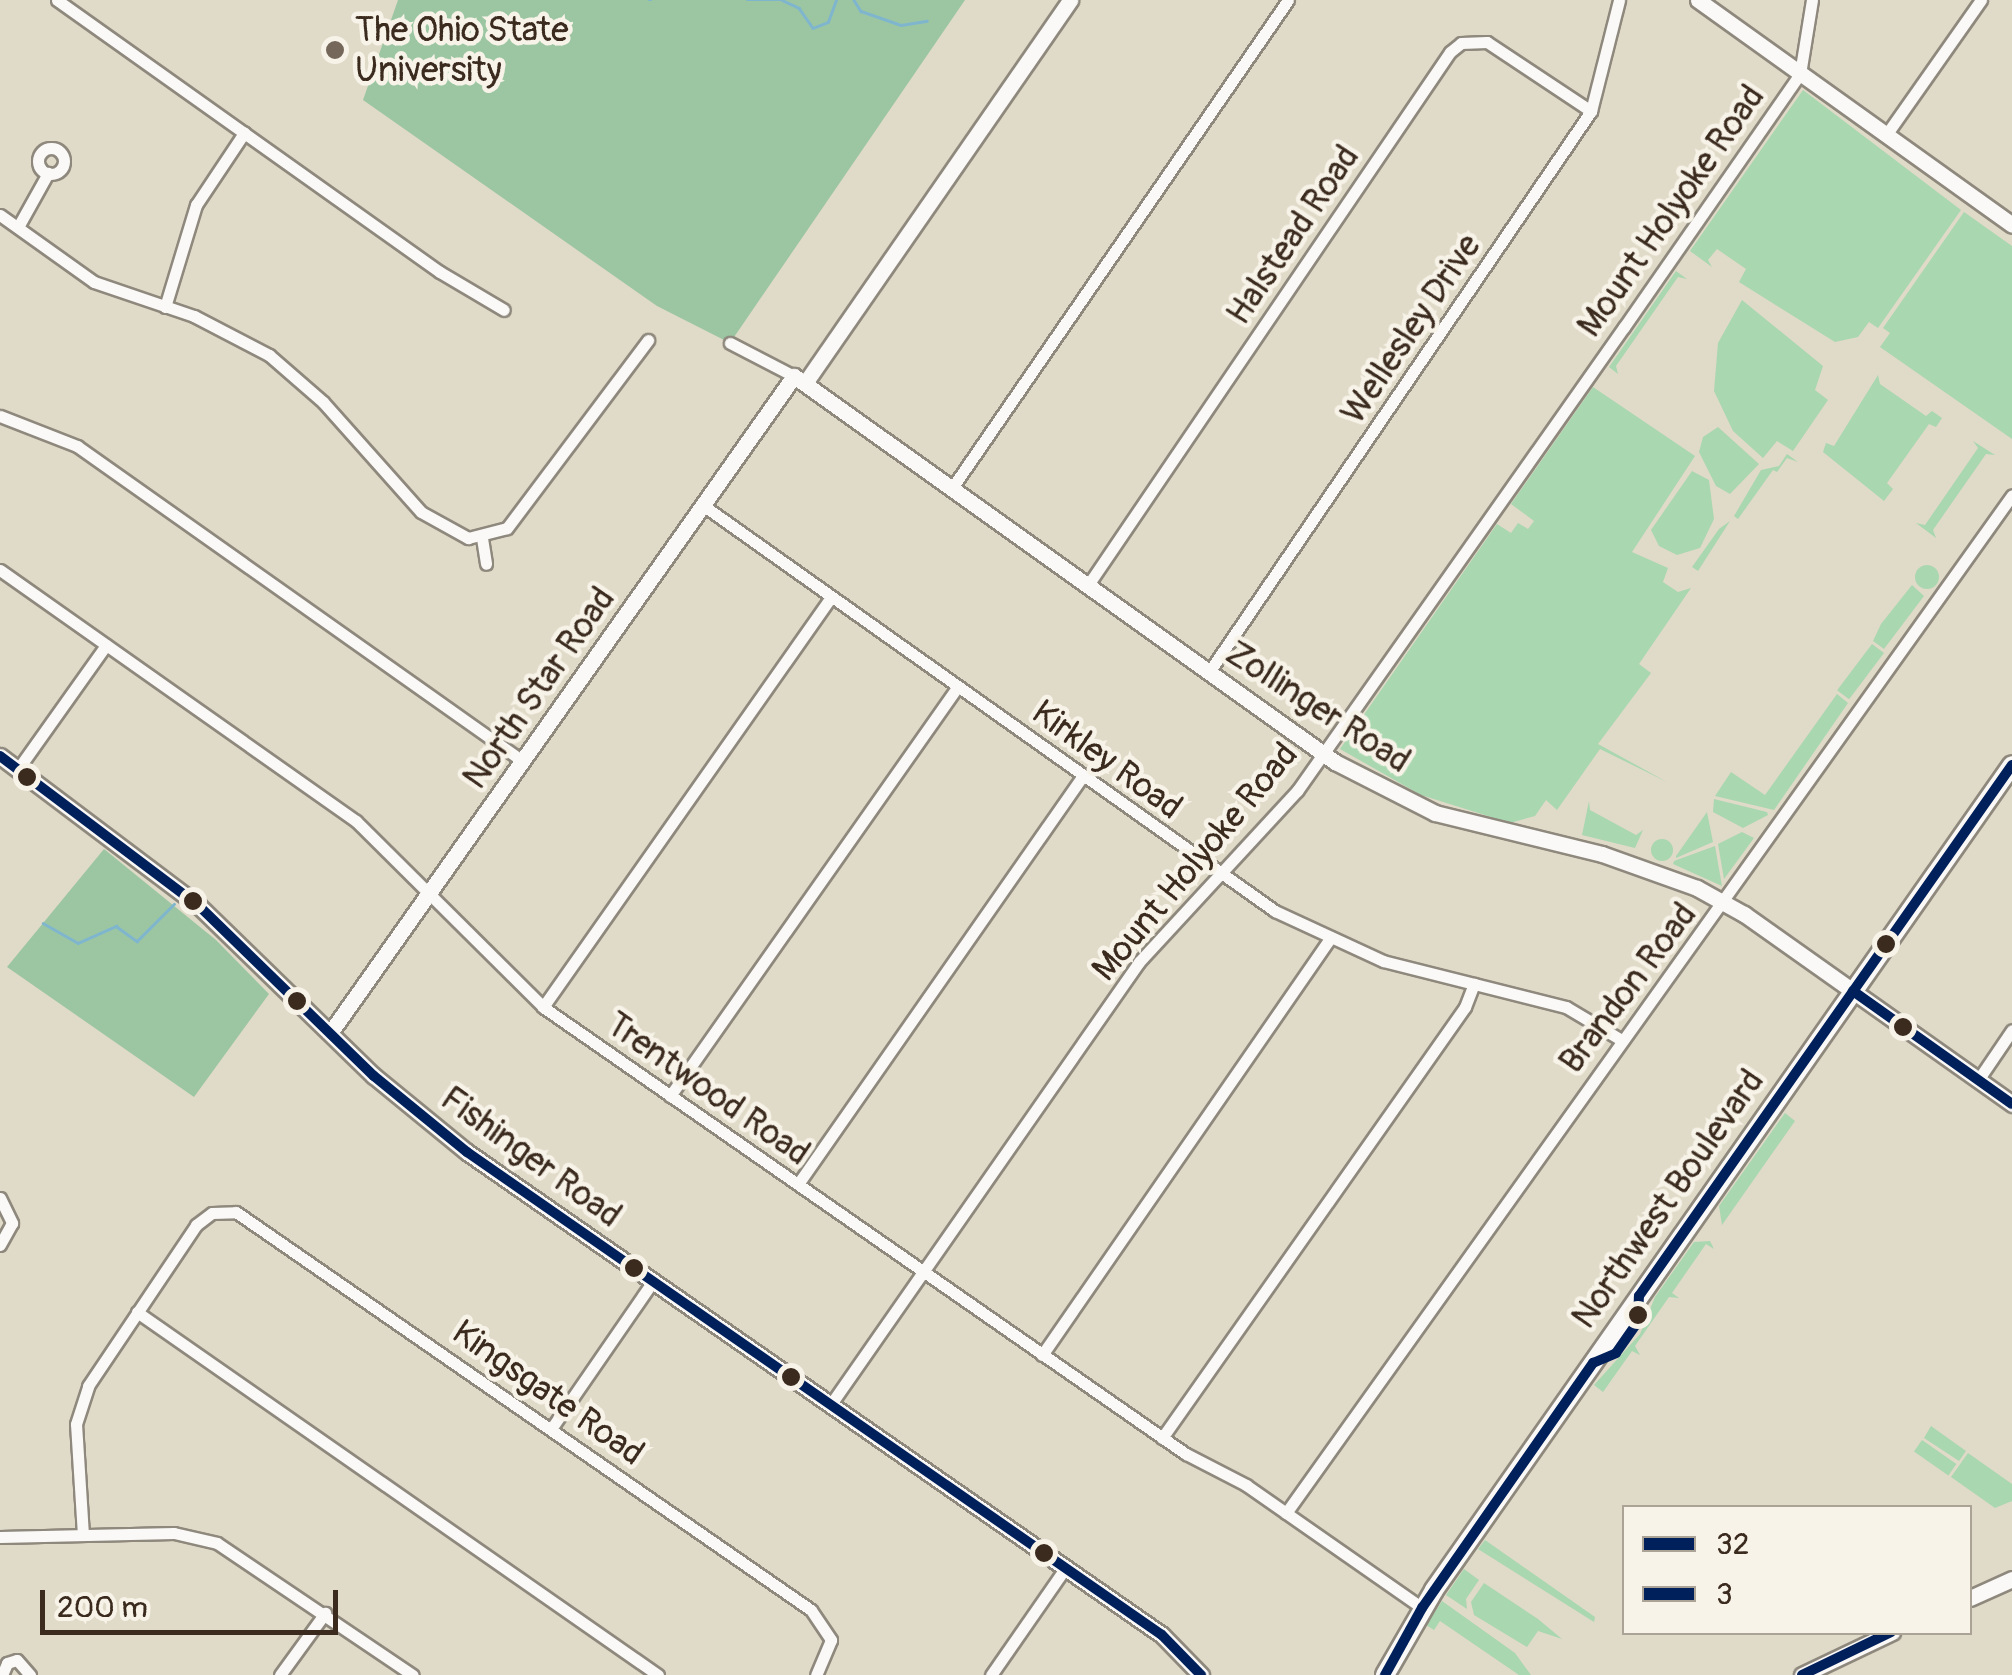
<!DOCTYPE html>
<style>
body{margin:0}
#map{position:relative;width:2012px;height:1675px;overflow:hidden;background:#e0dac8;font-family:Pangolin,sans-serif}
div>[style]{position:absolute}
[style*='--x']{left:calc(var(--x)*1px);top:calc(var(--y)*1px);width:calc(var(--w)*1px);rotate:calc(var(--a)*1deg)}
.green>*{inset:0;background:#a9d7af;transform-origin:0 0}
.round{border-radius:50%}
.forest>*{inset:0;background:#9cc6a2}
.stream>*{height:2.5px;margin:-1.25px;padding:0 1.25px;transform-origin:1.25px;border-radius:1.25px;background:#7fb6ce}
.roads{filter:drop-shadow(2px 0 #8e887d) drop-shadow(-2px 0 #8e887d) drop-shadow(0 2px #8e887d) drop-shadow(0 -2px #8e887d)}
.street>*{height:11px;margin:-5.5px;padding:0 5.5px;transform-origin:5.5px;border-radius:5.5px;background:#faf9f7}
.street>.ring{margin:-5.5px;padding:0;box-sizing:content-box;background:none;border:11px solid #faf9f7;border-radius:50%}
.secondary>*{height:15px;margin:-7.5px;padding:0 7.5px;transform-origin:7.5px;border-radius:7.5px;background:#faf9f7}
.primary>*{height:18px;margin:-9px;padding:0 9px;transform-origin:9px;border-radius:9px;background:#faf9f7}
.bus-1>*{height:10px;margin:-5px;padding:0 5px;transform-origin:5px;border-radius:5px;background:#00205b}
.bus-2>*{height:10px;margin:-5px;padding:0 5px;transform-origin:5px;border-radius:5px;background:#00205b}
.dots>*{width:28px;height:28px;translate:-50% -50%;box-sizing:border-box;border:5px solid #f7f3e8;border-radius:50%}
span{translate:-50% -50%;white-space:nowrap;text-align:center;line-height:1.15;-webkit-text-stroke:9px #f7f3e8;paint-order:stroke}
.poi-label{font-size:35px;color:#3b2a1e}
.left{translate:0 -50%;text-align:left}
.street-label{font-size:35px;color:#3b2a1e}
.legend{position:absolute;left:1622px;top:1505px;width:350px;height:130px;box-sizing:border-box;background:#f7f3e8;border:2px solid #aca397;margin:0;padding:12px 18px;list-style:none;font-size:30px;color:#3b2a1e}
.legend li{display:flex;align-items:center;gap:20px;height:50px}
.legend b{width:50px;border:2px solid #aca397}
.scale{position:absolute;left:40px;top:1590px;width:298px;height:45px;box-sizing:border-box;border:5px solid #3b2a1e;border-top:0;padding-left:12px;font-size:30px;line-height:35px;white-space:nowrap;color:#3b2a1e;-webkit-text-stroke:8px #f7f3e8;paint-order:stroke}
</style>
<div id="map">
<div class="green">
<i style="clip-path:polygon(1803px 90px,1961px 210px,1878px 328px,1869px 322px,1858px 337px,1835px 342px,1739px 282px,1746px 269px,1717px 249px,1708px 260px,1712px 267px,1690px 251px)"></i>
<i style="clip-path:polygon(1964px 212px,2012px 246px,2012px 439px,1880px 347px,1890px 333px,1883px 328px)"></i>
<i style="clip-path:polygon(1676px 271px,1687px 279px,1678px 277px,1616px 366px,1618px 374px,1609px 367px)"></i>
<i style="clip-path:polygon(1742px 300px,1823px 366px,1815px 390px,1828px 400px,1793px 451px,1777px 441px,1763px 458px,1733px 431px,1714px 391px,1718px 343px)"></i>
<i style="clip-path:polygon(1878px 375px,1880px 384px,1926px 416px,1932px 411px,1942px 418px,1936px 427px,1929px 424px,1887px 483px,1893px 489px,1884px 501px,1823px 452px,1826px 443px,1834px 446px)"></i>
<i style="clip-path:polygon(1593px 387px,1695px 456px,1632px 552px,1668px 568px,1663px 582px,1678px 592px,1691px 588px,1639px 664px,1651px 673px,1598px 744px,1667px 782px,1600px 749px,1557px 810px,1546px 800px,1535px 816px,1510px 823px,1421px 795px,1340px 749px,1497px 524px,1511px 533px,1518px 523px,1528px 529px,1534px 521px,1511px 504px)"></i>
<i style="clip-path:polygon(1718px 427px,1759px 464px,1730px 494px,1716px 486px,1699px 452px,1703px 437px)"></i>
<i style="clip-path:polygon(1973px 441px,1995px 455px,1986px 454px,1933px 530px,1936px 538px,1916px 523px,1925px 525px,1978px 448px)"></i>
<i style="clip-path:polygon(1787px 454px,1798px 462px,1787px 458px,1777px 472px,1773px 470px,1738px 519px,1734px 516px,1761px 470px,1779px 466px)"></i>
<i style="clip-path:polygon(1692px 471px,1709px 480px,1714px 519px,1700px 548px,1677px 555px,1659px 546px,1651px 530px)"></i>
<i style="clip-path:polygon(1730px 521px,1698px 571px,1692px 567px,1719px 529px)"></i>
<i class="round" style="left:1915px;top:565px;width:24px;height:24px"></i>
<i style="clip-path:polygon(1912px 585px,1924px 596px,1884px 649px,1873px 641px,1881px 624px)"></i>
<i style="left:1872px;top:644px;width:15px;height:58px;rotate:37deg"></i>
<i style="clip-path:polygon(1837px 694px,1848px 703px,1774px 810px,1715px 796px,1731px 772px,1765px 795px)"></i>
<i style="clip-path:polygon(1714px 799px,1767px 812px,1768px 815px,1743px 828px,1713px 812px)"></i>
<i style="clip-path:polygon(1589px 801px,1590px 810px,1636px 835px,1643px 830px,1635px 848px,1582px 835px)"></i>
<i style="clip-path:polygon(1707px 812px,1713px 842px,1676px 858px,1676px 856px)"></i>
<i style="clip-path:polygon(1742px 832px,1754px 838px,1724px 879px,1718px 844px)"></i>
<i class="round" style="left:1651px;top:839px;width:22px;height:22px"></i>
<i style="clip-path:polygon(1715px 846px,1722px 886px,1673px 864px,1674px 861px)"></i>
<i style="clip-path:polygon(1785px 1113px,1795px 1121px,1722px 1225px,1719px 1206px)"></i>
<i style="clip-path:polygon(1694px 1242px,1710px 1241px,1714px 1249px,1706px 1244px,1672px 1293px,1679px 1298px,1669px 1297px,1635px 1346px,1640px 1355px,1632px 1351px,1603px 1392px,1594px 1385px,1640px 1334px,1655px 1297px)"></i>
<i style="clip-path:polygon(1931px 1426px,1966px 1451px,1959px 1461px,1924px 1438px)"></i>
<i style="left:1922px;top:1440px;width:42px;height:14px;rotate:35deg"></i>
<i style="clip-path:polygon(1968px 1453px,2012px 1484px,2012px 1501px,1995px 1508px,1951px 1477px)"></i>
<i style="clip-path:polygon(1485px 1540px,1595px 1617px,1594px 1622px,1478px 1549px)"></i>
<i style="clip-path:polygon(1464px 1569px,1479px 1580px,1466px 1599px,1467px 1609px,1446px 1595px)"></i>
<i style="clip-path:polygon(1484px 1583px,1538px 1619px,1562px 1639px,1538px 1631px,1527px 1647px,1474px 1615px,1471px 1602px)"></i>
<i style="clip-path:polygon(1442px 1601px,1515px 1653px,1531px 1675px,1519px 1675px,1440px 1621px,1434px 1630px,1426px 1625px)"></i>
</div>
<div class="forest">
<i style="clip-path:polygon(398px 0,965px 0,730px 343px,657px 306px,363px 100px)"></i>
<i style="clip-path:polygon(104px 849px,216px 940px,269px 994px,194px 1097px,7px 967px)"></i>
</div>
<div class="stream">
<i style="--x:649;--y:0;--w:2;--a:0"></i>
<i style="--x:747;--y:0;--w:35;--a:0"></i>
<i style="--x:782;--y:0;--w:19;--a:25"></i>
<i style="--x:799;--y:8;--w:24;--a:55"></i>
<i style="--x:813;--y:28;--w:16;--a:-22"></i>
<i style="--x:828;--y:22;--w:23;--a:-70"></i>
<i style="--x:854;--y:0;--w:13;--a:58"></i>
<i style="--x:861;--y:11;--w:42;--a:19.3"></i>
<i style="--x:901;--y:25;--w:26;--a:-9"></i>
<i style="--x:43;--y:923;--w:40;--a:29.7"></i>
<i style="--x:78;--y:943;--w:42;--a:-24.1"></i>
<i style="--x:116;--y:926;--w:26;--a:36"></i>
<i style="--x:137;--y:941;--w:52;--a:-45"></i>
</div>
<div class="roads">
<div class="street">
<i style="--x:57;--y:0;--w:470;--a:35.4"></i>
<i style="--x:440;--y:272;--w:74;--a:30.7"></i>
<i style="--x:1886;--y:135;--w:165;--a:-54.9"></i>
<i class="ring" style="left:38px;top:148px;width:15px;height:15px"></i>
<i style="--x:0;--y:215;--w:115;--a:35.5"></i>
<i style="--x:94;--y:282;--w:106;--a:18.8"></i>
<i style="--x:194;--y:316;--w:85;--a:27.5"></i>
<i style="--x:269;--y:355;--w:72;--a:41"></i>
<i style="--x:323;--y:402;--w:147;--a:48.3"></i>
<i style="--x:421;--y:512;--w:54;--a:29"></i>
<i style="--x:468;--y:538;--w:40;--a:-14.4"></i>
<i style="--x:507;--y:528;--w:235;--a:-53.1"></i>
<i style="--x:18;--y:227;--w:62;--a:-60.9"></i>
<i style="--x:165;--y:307;--w:107;--a:-73.1"></i>
<i style="--x:196;--y:205;--w:87;--a:-56.3"></i>
<i style="--x:730;--y:343;--w:72;--a:27.3"></i>
<i style="--x:0;--y:416;--w:83;--a:21.3"></i>
<i style="--x:77;--y:446;--w:547;--a:35.26"></i>
<i style="--x:952;--y:488;--w:592;--a:-55.45"></i>
<i style="--x:704;--y:506;--w:700;--a:35.35"></i>
<i style="--x:1275;--y:911;--w:119;--a:24.8"></i>
<i style="--x:1383;--y:961;--w:189;--a:14.1"></i>
<i style="--x:1566;--y:1007;--w:63;--a:30.7"></i>
<i style="--x:482;--y:538;--w:26;--a:81"></i>
<i style="--x:0;--y:570;--w:436;--a:35.2"></i>
<i style="--x:356;--y:821;--w:264;--a:44.8"></i>
<i style="--x:543;--y:1007;--w:783;--a:34.81"></i>
<i style="--x:1186;--y:1454;--w:68;--a:27.3"></i>
<i style="--x:1246;--y:1485;--w:215;--a:34.9"></i>
<i style="--x:1088;--y:585;--w:644;--a:-55.82"></i>
<i style="--x:1450;--y:52;--w:14;--a:-39"></i>
<i style="--x:1461;--y:43;--w:26;--a:-2"></i>
<i style="--x:1487;--y:42;--w:125;--a:33.6"></i>
<i style="--x:1209;--y:672;--w:679;--a:-55.75"></i>
<i style="--x:1591;--y:111;--w:114;--a:-75.8"></i>
<i style="--x:18;--y:769;--w:152;--a:-54.6"></i>
<i style="--x:543;--y:1007;--w:501;--a:-54.91"></i>
<i style="--x:1978;--y:1080;--w:60;--a:-55.8"></i>
<i style="--x:670;--y:1096;--w:500;--a:-54.9"></i>
<i style="--x:798;--y:1184;--w:498;--a:-55.1"></i>
<i style="--x:0;--y:1198;--w:28;--a:64"></i>
<i style="--x:12;--y:1223;--w:25;--a:119"></i>
<i style="--x:137;--y:1312;--w:635;--a:34.87"></i>
<i style="--x:1042;--y:1355;--w:508;--a:-55.34"></i>
<i style="--x:831;--y:1404;--w:539;--a:-55.13"></i>
<i style="--x:1139;--y:962;--w:233;--a:-47.3"></i>
<i style="--x:1297;--y:791;--w:568;--a:-54.83"></i>
<i style="--x:1624;--y:327;--w:308;--a:-55.2"></i>
<i style="--x:1800;--y:74;--w:75;--a:-80.8"></i>
<i style="--x:551;--y:1429;--w:180;--a:-55.4"></i>
<i style="--x:1162;--y:1438;--w:527;--a:-54.89"></i>
<i style="--x:1465;--y:1007;--w:25;--a:-69"></i>
<i style="--x:1286;--y:1513;--w:1250;--a:-54.5"></i>
<i style="--x:83;--y:1535;--w:111;--a:-93.6"></i>
<i style="--x:76;--y:1424;--w:40;--a:-72"></i>
<i style="--x:88;--y:1386;--w:194;--a:-56.1"></i>
<i style="--x:196;--y:1225;--w:20;--a:-37"></i>
<i style="--x:212;--y:1213;--w:24;--a:-2"></i>
<i style="--x:236;--y:1212;--w:699;--a:34.69"></i>
<i style="--x:811;--y:1610;--w:36;--a:56"></i>
<i style="--x:831;--y:1640;--w:38;--a:113"></i>
<i style="--x:0;--y:1537;--w:174;--a:-1.3"></i>
<i style="--x:174;--y:1533;--w:44;--a:13.1"></i>
<i style="--x:217;--y:1543;--w:236;--a:34"></i>
<i style="--x:2;--y:1675;--w:13;--a:-67"></i>
<i style="--x:7;--y:1663;--w:10;--a:-17"></i>
<i style="--x:17;--y:1660;--w:20;--a:49"></i>
<i style="--x:280;--y:1675;--w:77;--a:-54"></i>
<i style="--x:991;--y:1675;--w:131;--a:-55.2"></i>
</div>
<div class="secondary">
<i style="--x:1698;--y:0;--w:386;--a:35.6"></i>
<i style="--x:805;--y:383;--w:466;--a:-55.3"></i>
<i style="--x:0;--y:756;--w:248;--a:37"></i>
<i style="--x:198;--y:905;--w:245;--a:44.2"></i>
<i style="--x:374;--y:1076;--w:120;--a:39.3"></i>
<i style="--x:467;--y:1152;--w:846;--a:34.8"></i>
<i style="--x:1162;--y:1635;--w:56;--a:45.7"></i>
<i style="--x:330;--y:1033;--w:804;--a:-54.77"></i>
<i style="--x:794;--y:376;--w:665;--a:35.51"></i>
<i style="--x:1335;--y:762;--w:112;--a:27"></i>
<i style="--x:1435;--y:813;--w:172;--a:13.8"></i>
<i style="--x:1602;--y:854;--w:101;--a:19.7"></i>
<i style="--x:1697;--y:888;--w:54;--a:29"></i>
<i style="--x:1744;--y:914;--w:329;--a:35.3"></i>
<i style="--x:1970;--y:1598;--w:46;--a:-24.3"></i>
<i style="--x:1802;--y:1675;--w:100;--a:-25.5"></i>
</div>
<div class="primary">
<i style="--x:1385;--y:1675;--w:98;--a:-60"></i>
<i style="--x:1434;--y:1590;--w:1007;--a:-54.98"></i>
</div>
</div>
<div class="bus-1">
<i style="--x:0;--y:756;--w:248;--a:37"></i>
<i style="--x:198;--y:905;--w:245;--a:44.2"></i>
<i style="--x:374;--y:1076;--w:120;--a:39.3"></i>
<i style="--x:467;--y:1152;--w:846;--a:34.8"></i>
<i style="--x:1162;--y:1635;--w:56;--a:45.7"></i>
</div>
<div class="bus-2">
<i style="--x:1853;--y:991;--w:195;--a:35.4"></i>
<i style="--x:1385;--y:1675;--w:77;--a:-61.1"></i>
<i style="--x:1422;--y:1608;--w:299;--a:-55.1"></i>
<i style="--x:1593;--y:1363;--w:25;--a:-23"></i>
<i style="--x:1616;--y:1353;--w:38;--a:-55"></i>
<i style="--x:1638;--y:1322;--w:26;--a:-88"></i>
<i style="--x:1639;--y:1296;--w:649;--a:-54.91"></i>
<i style="--x:1802;--y:1675;--w:99;--a:-25.8"></i>
</div>
<div class="dots">
<i style="left:335px;top:50px;background:#75685a"></i>
<i style="left:27px;top:777px;background:#3b2a1e"></i>
<i style="left:193px;top:901px;background:#3b2a1e"></i>
<i style="left:1886px;top:944px;background:#3b2a1e"></i>
<i style="left:297px;top:1001px;background:#3b2a1e"></i>
<i style="left:1903px;top:1027px;background:#3b2a1e"></i>
<i style="left:634px;top:1268px;background:#3b2a1e"></i>
<i style="left:1638px;top:1315px;background:#3b2a1e"></i>
<i style="left:791px;top:1377px;background:#3b2a1e"></i>
<i style="left:1044px;top:1553px;background:#3b2a1e"></i>
</div>
<div class="poi-label">
<span class="left" style="left:355px;top:50px">The Ohio State<br>University</span>
</div>
<div class="street-label">
<span style="left:1671px;top:211px;rotate:-55deg">Mount Holyoke Road</span>
<span style="left:1293px;top:235px;rotate:-56deg">Halstead Road</span>
<span style="left:1411px;top:329px;rotate:-56deg">Wellesley Drive</span>
<span style="left:539px;top:688px;rotate:-55deg">North Star Road</span>
<span style="left:1318px;top:707px;rotate:33deg">Zollinger Road</span>
<span style="left:1107px;top:760px;rotate:36deg">Kirkley Road</span>
<span style="left:1195px;top:862px;rotate:-50deg">Mount Holyoke Road</span>
<span style="left:1628px;top:988px;rotate:-53deg">Brandon Road</span>
<span style="left:708px;top:1089px;rotate:35deg">Trentwood Road</span>
<span style="left:531px;top:1157px;rotate:36deg">Fishinger Road</span>
<span style="left:1668px;top:1199px;rotate:-55deg">Northwest Boulevard</span>
<span style="left:548px;top:1393px;rotate:35deg">Kingsgate Road</span>
</div>
<ul class="legend">
<li><b style="height:12px;background:#00205b"></b>32</li>
<li><b style="height:12px;background:#00205b"></b>3</li>
</ul>
<div class="scale">200 m</div>
</div>
